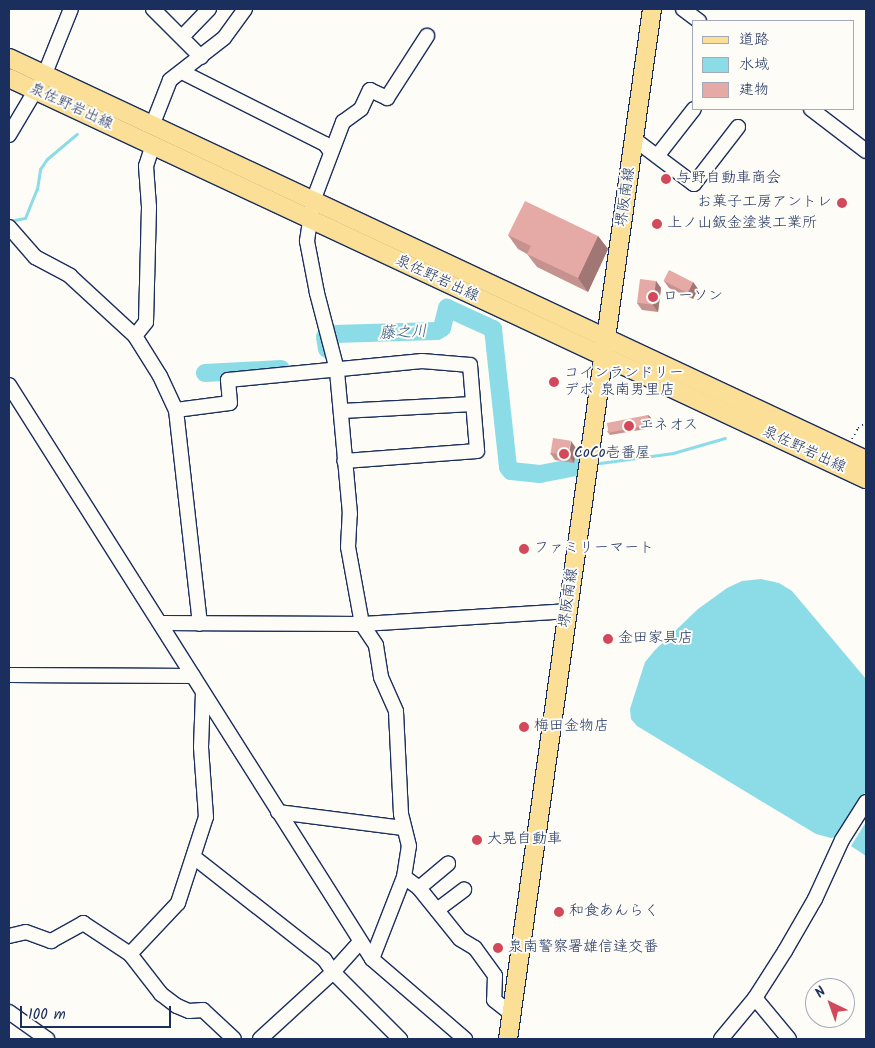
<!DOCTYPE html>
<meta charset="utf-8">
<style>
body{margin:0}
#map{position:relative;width:875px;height:1048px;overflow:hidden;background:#fdfcf7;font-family:Kalam,"Klee One",sans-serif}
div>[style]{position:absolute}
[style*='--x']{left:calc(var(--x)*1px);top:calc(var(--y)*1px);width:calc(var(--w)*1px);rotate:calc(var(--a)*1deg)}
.water>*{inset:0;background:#8cdce8}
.stream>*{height:3px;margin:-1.5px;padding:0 1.5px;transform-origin:1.5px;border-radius:1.5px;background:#8cdce8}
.river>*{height:18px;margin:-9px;padding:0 9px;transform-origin:9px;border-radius:9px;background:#8cdce8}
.path>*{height:2px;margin-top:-1px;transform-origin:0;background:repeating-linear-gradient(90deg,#1b2f5e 0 1px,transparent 0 5px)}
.roads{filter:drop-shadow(1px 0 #1b2f5e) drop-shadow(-1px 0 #1b2f5e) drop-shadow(0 1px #1b2f5e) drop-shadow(0 -1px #1b2f5e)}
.minor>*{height:14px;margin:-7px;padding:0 7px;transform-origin:7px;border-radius:7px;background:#fdfcf7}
.major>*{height:18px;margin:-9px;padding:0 9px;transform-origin:9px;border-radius:9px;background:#fbdf96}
.wall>*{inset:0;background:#c5928f}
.shaded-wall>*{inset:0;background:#a07774}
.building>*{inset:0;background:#e5aaa6;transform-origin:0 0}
.dots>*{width:14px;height:14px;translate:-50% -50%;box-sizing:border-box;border:2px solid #fdfcf7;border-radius:50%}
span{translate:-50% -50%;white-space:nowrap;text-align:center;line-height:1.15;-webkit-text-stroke:4px #fdfcf7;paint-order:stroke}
.street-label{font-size:15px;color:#1b2f5e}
.poi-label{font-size:15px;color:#1b2f5e}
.left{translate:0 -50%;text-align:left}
.right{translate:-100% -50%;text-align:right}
.water-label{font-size:16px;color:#375a80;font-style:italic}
.frame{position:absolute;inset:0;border:10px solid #1b2f5e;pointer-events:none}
.legend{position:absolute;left:692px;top:20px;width:162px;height:90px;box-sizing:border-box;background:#fdfcf7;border:1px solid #a3aaba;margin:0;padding:6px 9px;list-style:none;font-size:15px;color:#1b2f5e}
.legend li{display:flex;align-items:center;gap:10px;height:25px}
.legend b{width:25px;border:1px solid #a3aaba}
.north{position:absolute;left:805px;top:978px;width:50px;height:50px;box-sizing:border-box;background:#fdfcf7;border:1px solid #a3aaba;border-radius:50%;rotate:318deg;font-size:14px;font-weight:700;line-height:20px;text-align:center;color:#1b2f5e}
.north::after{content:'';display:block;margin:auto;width:18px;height:22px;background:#d1495b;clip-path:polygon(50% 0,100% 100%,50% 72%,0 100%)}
.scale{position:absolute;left:20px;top:1006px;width:151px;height:22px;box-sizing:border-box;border:2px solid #1b2f5e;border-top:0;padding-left:6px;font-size:15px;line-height:18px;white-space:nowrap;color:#1b2f5e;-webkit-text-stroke:4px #fdfcf7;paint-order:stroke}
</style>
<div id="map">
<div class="water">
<i style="clip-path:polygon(761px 579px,779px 583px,792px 591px,866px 679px,866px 791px,837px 837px,831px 838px,816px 834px,637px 726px,631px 719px,630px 709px,645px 662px,655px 650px,698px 609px,727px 588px,742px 581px)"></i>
<i style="clip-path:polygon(866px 822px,866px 856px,851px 846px)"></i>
</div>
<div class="stream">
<i style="--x:9;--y:221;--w:16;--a:-11"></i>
<i style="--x:25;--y:218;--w:31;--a:-68"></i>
<i style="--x:37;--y:189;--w:20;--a:-81"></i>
<i style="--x:40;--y:169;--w:12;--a:-55"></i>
<i style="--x:47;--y:159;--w:39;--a:-40"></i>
<i style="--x:600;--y:463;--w:74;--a:-7.8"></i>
<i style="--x:673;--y:453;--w:54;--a:-16.1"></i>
</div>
<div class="river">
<i style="--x:327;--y:349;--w:12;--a:-99"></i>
<i style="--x:325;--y:337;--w:9;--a:-18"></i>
<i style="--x:334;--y:334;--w:103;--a:-1.7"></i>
<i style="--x:437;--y:331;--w:6;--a:-31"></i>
<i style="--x:442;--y:328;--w:21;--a:-76"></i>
<i style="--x:447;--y:308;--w:51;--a:24.5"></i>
<i style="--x:493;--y:329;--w:139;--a:83.8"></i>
<i style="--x:508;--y:467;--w:5;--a:53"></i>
<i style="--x:511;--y:471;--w:29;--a:6"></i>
<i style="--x:540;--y:474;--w:38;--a:-11"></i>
<i style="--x:205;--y:373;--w:76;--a:-3"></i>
</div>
<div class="path">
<i style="--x:852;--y:439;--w:13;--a:-61"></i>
<i style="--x:858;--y:428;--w:10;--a:-37"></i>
</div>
<div class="roads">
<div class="minor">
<i style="--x:153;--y:9;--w:68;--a:45"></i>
<i style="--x:683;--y:9;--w:20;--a:37"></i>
<i style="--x:182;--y:37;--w:39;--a:-46"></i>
<i style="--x:182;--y:72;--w:160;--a:26.7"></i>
<i style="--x:325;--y:144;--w:9;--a:54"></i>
<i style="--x:811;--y:109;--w:69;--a:37.4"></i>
<i style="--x:152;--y:126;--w:49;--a:-68.6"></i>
<i style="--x:170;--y:80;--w:68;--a:-37.9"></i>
<i style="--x:224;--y:38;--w:36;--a:-54"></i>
<i style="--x:9;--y:135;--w:69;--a:-59.3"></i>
<i style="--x:44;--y:76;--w:72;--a:-68.1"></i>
<i style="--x:634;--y:139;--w:75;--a:36.9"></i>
<i style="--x:694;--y:184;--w:72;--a:-52.3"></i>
<i style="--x:658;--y:155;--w:58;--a:-52"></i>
<i style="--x:9;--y:227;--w:40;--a:49"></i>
<i style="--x:35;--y:257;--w:40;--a:28"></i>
<i style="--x:70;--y:276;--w:88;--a:42.7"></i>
<i style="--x:135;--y:336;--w:47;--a:58"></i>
<i style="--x:160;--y:376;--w:38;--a:65"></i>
<i style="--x:176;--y:410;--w:215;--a:83.6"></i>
<i style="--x:135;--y:336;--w:18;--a:-52"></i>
<i style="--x:146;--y:322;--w:115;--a:-88.5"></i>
<i style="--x:149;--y:207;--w:41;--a:-94.2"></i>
<i style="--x:146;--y:166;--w:22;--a:-72"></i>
<i style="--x:9;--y:385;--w:679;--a:57.69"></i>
<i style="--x:372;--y:959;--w:123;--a:40.7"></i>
<i style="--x:176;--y:410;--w:54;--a:-7.4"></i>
<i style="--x:230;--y:403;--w:23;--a:-95"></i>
<i style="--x:228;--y:380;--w:195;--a:-5.6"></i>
<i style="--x:422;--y:361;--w:48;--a:4.8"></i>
<i style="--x:470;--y:365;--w:86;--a:85.3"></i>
<i style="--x:477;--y:451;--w:133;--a:175.7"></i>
<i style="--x:342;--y:411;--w:131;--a:-3.1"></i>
<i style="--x:161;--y:623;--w:201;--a:0.3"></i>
<i style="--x:362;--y:624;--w:205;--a:-3.6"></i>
<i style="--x:9;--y:675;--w:184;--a:0.3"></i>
<i style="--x:278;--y:812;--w:126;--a:7.3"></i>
<i style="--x:195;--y:858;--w:164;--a:38.1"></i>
<i style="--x:324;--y:959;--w:16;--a:55"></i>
<i style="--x:333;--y:972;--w:95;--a:45"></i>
<i style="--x:404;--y:877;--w:19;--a:36"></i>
<i style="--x:419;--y:888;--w:65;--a:51.2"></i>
<i style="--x:460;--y:939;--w:17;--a:31"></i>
<i style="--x:475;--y:948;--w:34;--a:54"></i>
<i style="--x:495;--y:976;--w:24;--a:92"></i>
<i style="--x:494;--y:1000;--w:23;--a:38"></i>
<i style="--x:419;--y:888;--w:38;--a:-40"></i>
<i style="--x:437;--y:910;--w:34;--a:-37"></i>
<i style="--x:9;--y:936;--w:17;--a:-13"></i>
<i style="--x:26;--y:932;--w:27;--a:20"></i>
<i style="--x:51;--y:941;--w:37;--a:-29"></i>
<i style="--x:83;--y:923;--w:56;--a:33.4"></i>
<i style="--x:130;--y:954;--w:70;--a:-46.7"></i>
<i style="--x:178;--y:903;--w:90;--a:-72"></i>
<i style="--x:206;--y:817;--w:70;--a:-94.1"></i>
<i style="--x:201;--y:747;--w:54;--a:-87.9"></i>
<i style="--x:130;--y:954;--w:51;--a:52.2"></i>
<i style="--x:161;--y:994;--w:20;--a:37"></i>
<i style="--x:177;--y:1006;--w:13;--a:23"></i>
<i style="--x:189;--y:1011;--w:14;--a:-4"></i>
<i style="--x:203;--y:1010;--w:42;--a:43.1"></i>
<i style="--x:372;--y:959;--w:88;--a:-68.7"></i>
<i style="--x:404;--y:877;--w:31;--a:-81"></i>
<i style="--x:409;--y:846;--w:33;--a:-104"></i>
<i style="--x:401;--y:814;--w:103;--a:-92.8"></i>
<i style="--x:396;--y:711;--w:37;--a:-114"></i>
<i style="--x:381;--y:677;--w:32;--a:-99"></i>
<i style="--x:376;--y:645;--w:25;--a:-124"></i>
<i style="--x:362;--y:624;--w:78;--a:-100.3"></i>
<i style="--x:348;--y:547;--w:33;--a:-87"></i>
<i style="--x:350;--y:514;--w:145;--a:-95.2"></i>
<i style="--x:337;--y:370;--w:80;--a:-104.6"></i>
<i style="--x:317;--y:293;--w:53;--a:-100.9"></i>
<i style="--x:307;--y:241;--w:40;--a:-81.5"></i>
<i style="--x:313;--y:201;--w:85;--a:-69.2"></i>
<i style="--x:343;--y:122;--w:22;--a:-36"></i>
<i style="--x:361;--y:109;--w:21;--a:-65"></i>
<i style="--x:370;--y:90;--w:19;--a:25"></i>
<i style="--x:387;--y:98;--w:74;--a:-57.2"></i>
<i style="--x:755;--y:998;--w:53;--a:50.3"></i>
<i style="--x:9;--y:1012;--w:47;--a:35.4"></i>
<i style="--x:260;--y:1039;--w:99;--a:-42.5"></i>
<i style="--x:333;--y:972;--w:40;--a:-48"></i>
<i style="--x:721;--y:1039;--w:53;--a:-50.3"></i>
<i style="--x:755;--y:998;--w:56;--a:-57.4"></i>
<i style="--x:785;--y:951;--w:60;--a:-60"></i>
<i style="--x:815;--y:899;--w:65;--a:-65.4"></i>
<i style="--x:842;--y:840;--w:45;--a:-57.7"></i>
</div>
<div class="major">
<i style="--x:9;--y:58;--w:947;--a:25.13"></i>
<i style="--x:9;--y:78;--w:946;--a:25.08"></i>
<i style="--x:508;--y:1039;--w:1040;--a:-82.04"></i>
</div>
</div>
<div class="wall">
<i style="clip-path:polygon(508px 235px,598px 236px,608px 249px,588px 292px,537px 267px,527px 254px,518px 249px)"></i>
<i style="clip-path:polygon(656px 281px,661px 288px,658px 312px,642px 310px,637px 303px)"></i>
<i style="clip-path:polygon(664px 281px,693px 282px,698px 289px,693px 299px,669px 288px)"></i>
<i style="clip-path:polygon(648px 415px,651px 418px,652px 428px,610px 435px,607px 431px)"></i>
<i style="clip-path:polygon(576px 448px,574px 463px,555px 460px,550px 453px)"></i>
</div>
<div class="shaded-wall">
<i style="clip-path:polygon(598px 236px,608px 249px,588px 292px,578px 278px)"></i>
<i style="clip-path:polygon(656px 281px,661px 288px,658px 312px,653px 305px)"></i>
<i style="clip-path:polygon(693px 282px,698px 289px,693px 299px,688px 293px)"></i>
<i style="clip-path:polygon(648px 415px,651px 418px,652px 428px,650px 425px)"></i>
<i style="clip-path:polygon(571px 441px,576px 448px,574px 463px,569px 456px)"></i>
</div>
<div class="building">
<i style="clip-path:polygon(525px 201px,598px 236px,578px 278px,527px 254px,531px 246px,508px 235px)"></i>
<i style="left:669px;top:270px;width:27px;height:12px;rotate:27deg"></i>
<i style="left:640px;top:279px;width:16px;height:24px;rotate:7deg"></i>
<i style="left:648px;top:415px;width:10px;height:42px;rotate:79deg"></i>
<i style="left:553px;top:438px;width:18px;height:15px;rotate:9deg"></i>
</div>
<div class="dots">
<i style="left:666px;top:179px;background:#d1495b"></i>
<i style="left:842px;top:203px;background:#d1495b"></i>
<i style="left:657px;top:224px;background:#d1495b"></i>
<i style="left:653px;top:297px;background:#d1495b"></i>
<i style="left:554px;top:382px;background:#d1495b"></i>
<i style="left:629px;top:426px;background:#d1495b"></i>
<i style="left:564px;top:454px;background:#d1495b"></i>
<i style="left:524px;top:549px;background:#d1495b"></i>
<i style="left:608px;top:639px;background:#d1495b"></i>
<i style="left:524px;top:727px;background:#d1495b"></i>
<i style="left:477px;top:840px;background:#d1495b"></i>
<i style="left:559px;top:912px;background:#d1495b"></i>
<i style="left:498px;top:948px;background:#d1495b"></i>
</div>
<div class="street-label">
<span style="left:71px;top:107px;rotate:25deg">泉佐野岩出線</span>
<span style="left:626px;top:197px;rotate:-82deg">堺阪南線</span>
<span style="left:437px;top:279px;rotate:25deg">泉佐野岩出線</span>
<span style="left:804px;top:450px;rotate:25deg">泉佐野岩出線</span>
<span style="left:569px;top:598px;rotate:-82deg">堺阪南線</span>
</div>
<div class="poi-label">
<span class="left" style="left:676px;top:179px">与野自動車商会</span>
<span class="right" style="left:832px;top:203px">お菓子工房アントレ</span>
<span class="left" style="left:667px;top:224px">上ノ山鈑金塗装工業所</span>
<span class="left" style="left:663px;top:297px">ローソン</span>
<span class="left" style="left:564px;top:382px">コインランドリー<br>デポ 泉南男里店</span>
<span class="left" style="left:639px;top:426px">エネオス</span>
<span class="left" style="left:574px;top:454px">CoCo壱番屋</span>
<span class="left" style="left:534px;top:549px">ファミリーマート</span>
<span class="left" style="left:618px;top:639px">金田家具店</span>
<span class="left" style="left:534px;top:727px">梅田金物店</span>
<span class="left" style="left:487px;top:840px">大晃自動車</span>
<span class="left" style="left:569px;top:912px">和食あんらく</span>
<span class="left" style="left:508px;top:948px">泉南警察署雄信達交番</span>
</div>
<div class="water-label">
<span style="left:403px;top:333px;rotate:-3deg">藤之川</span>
</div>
<div class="frame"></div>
<ul class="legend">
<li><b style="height:6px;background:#fbdf96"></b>道路</li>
<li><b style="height:14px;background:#8cdce8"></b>水域</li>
<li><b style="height:14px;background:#e5aaa6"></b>建物</li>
</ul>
<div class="north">N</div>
<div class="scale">100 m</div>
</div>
